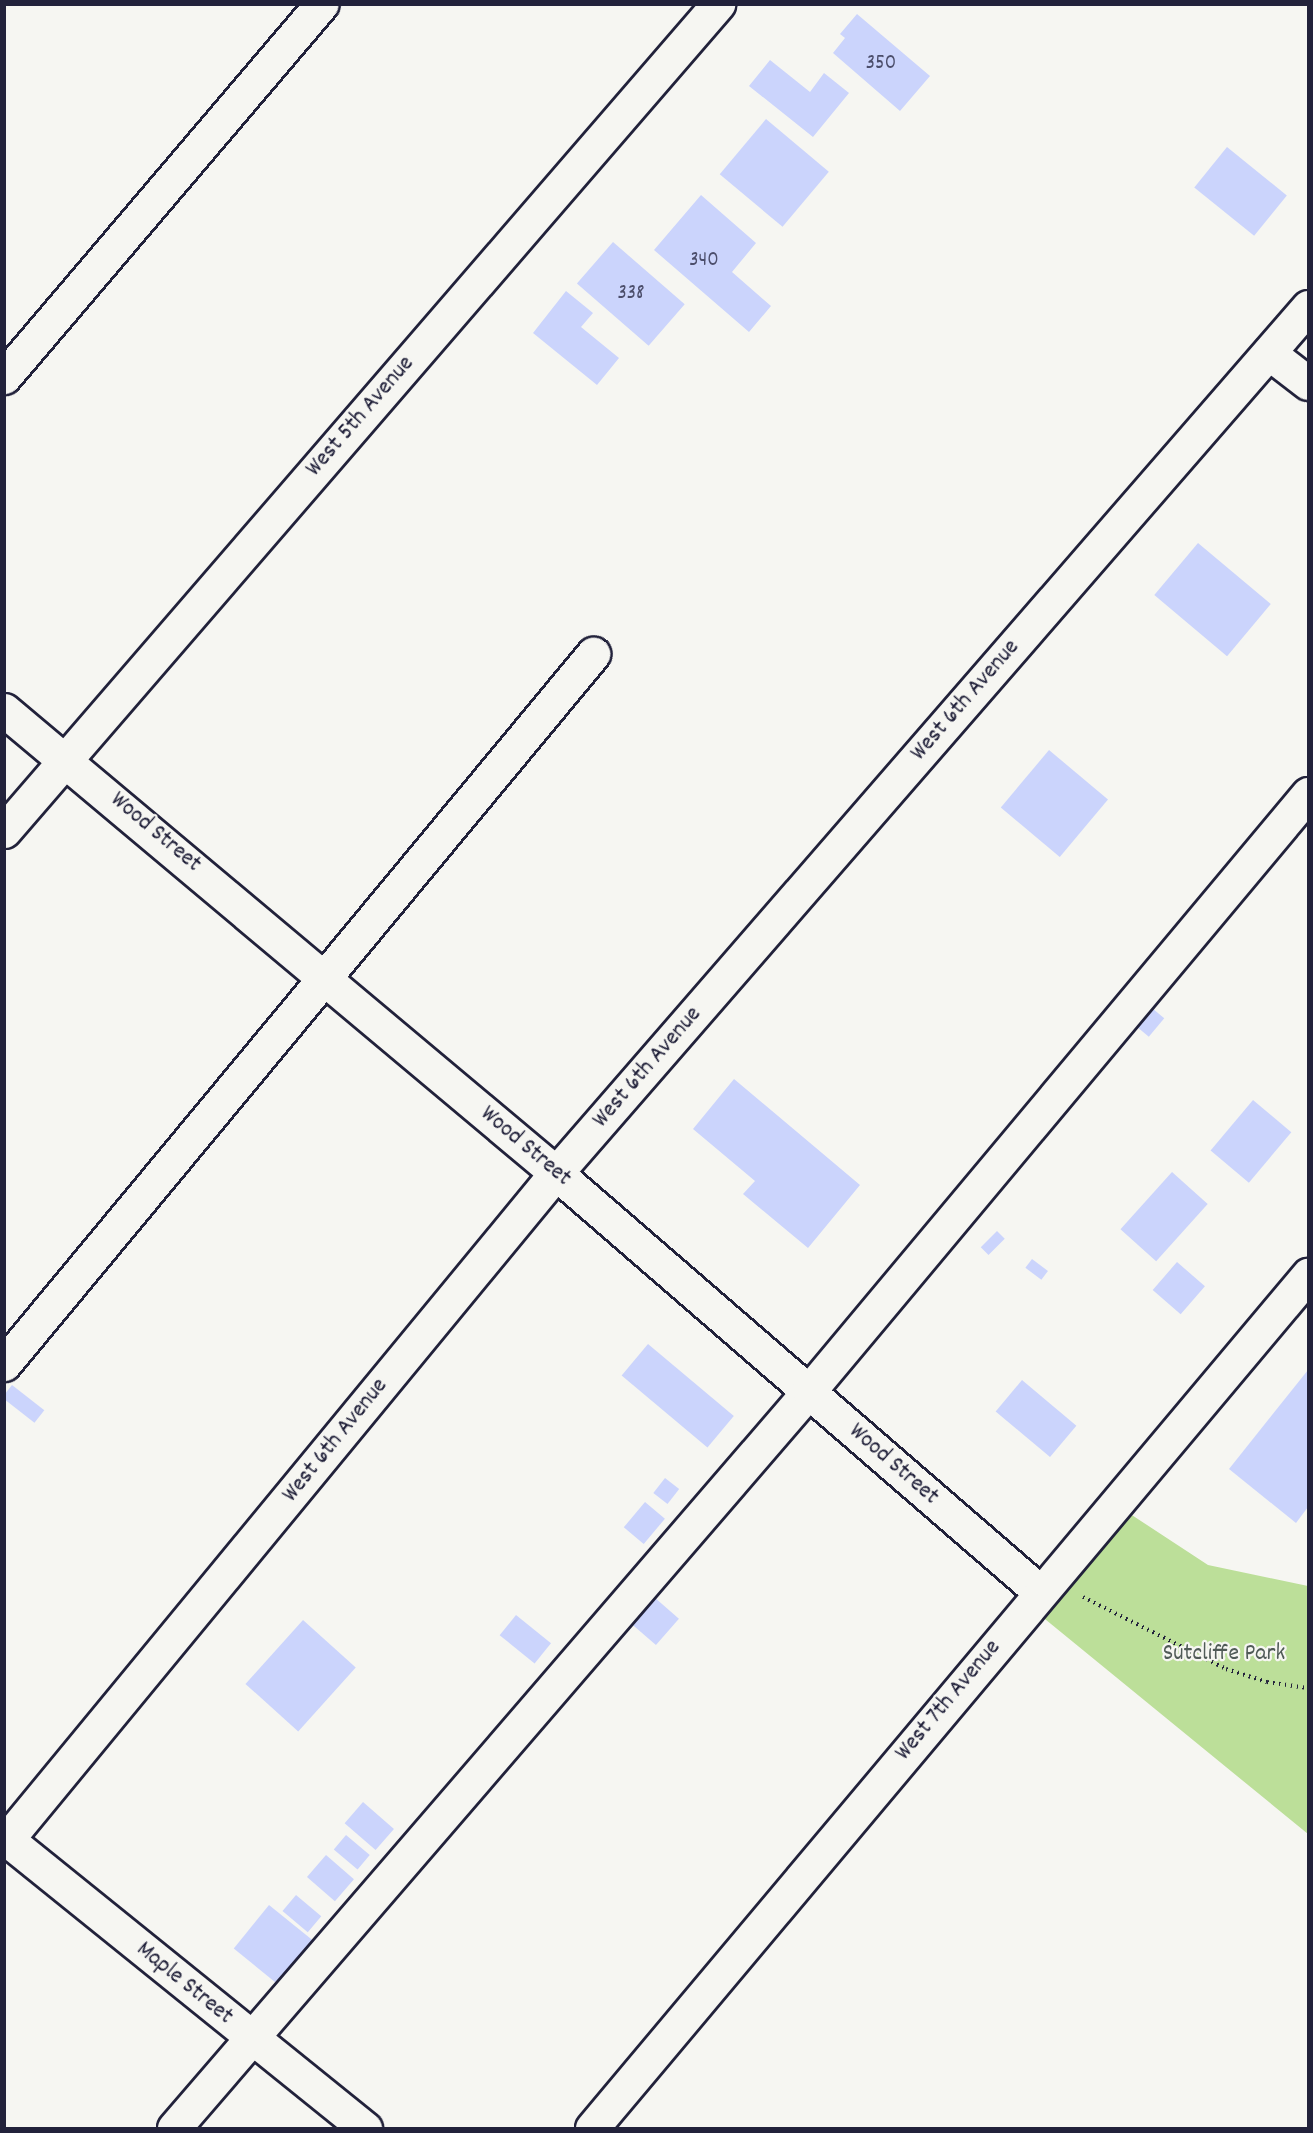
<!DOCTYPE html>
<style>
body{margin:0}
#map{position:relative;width:1313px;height:2133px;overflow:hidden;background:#f6f6f2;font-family:Dekko,sans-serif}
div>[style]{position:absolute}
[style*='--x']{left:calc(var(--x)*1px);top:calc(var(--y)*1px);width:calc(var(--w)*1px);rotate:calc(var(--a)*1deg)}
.green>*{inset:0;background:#bcdf99}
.building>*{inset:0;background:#cbd4fc;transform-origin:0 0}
.path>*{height:4px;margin-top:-2px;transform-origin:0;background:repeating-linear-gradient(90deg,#22223b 0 1.5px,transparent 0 6px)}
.roads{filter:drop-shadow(2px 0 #22223b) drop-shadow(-2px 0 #22223b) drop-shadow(0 2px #22223b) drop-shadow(0 -2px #22223b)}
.minor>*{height:33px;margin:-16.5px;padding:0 16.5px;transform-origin:16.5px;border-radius:16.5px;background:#f6f6f2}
span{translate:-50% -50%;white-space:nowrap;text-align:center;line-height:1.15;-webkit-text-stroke:4.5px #f6f6f2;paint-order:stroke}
.number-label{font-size:21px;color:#4c4e6b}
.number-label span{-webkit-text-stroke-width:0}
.street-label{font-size:24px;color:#22223b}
.park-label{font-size:24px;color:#505b57}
.frame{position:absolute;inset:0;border:6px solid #22223b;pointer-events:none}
</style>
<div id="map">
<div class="green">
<i style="clip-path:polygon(1115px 1504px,1208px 1565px,1308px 1586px,1308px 1834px,1029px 1606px)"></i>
</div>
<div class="building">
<i style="clip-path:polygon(857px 14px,930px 76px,900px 111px,833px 53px,845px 38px,840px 34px)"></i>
<i style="clip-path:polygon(770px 60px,810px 92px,824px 73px,849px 93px,813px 137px,749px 86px)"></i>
<i style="left:766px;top:119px;width:82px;height:72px;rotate:40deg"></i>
<i style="left:1227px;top:147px;width:77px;height:52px;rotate:39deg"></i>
<i style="clip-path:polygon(701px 195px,756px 243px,732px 272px,771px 306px,749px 332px,654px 250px)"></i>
<i style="left:613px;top:242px;width:95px;height:55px;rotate:41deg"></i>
<i style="clip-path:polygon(566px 291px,593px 313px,581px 327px,619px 358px,597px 385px,533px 333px)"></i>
<i style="left:1198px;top:543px;width:95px;height:68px;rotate:40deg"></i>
<i style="left:1049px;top:750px;width:77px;height:75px;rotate:40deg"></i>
<i style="left:1152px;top:1008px;width:16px;height:24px;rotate:40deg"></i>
<i style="clip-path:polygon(734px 1079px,860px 1185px,808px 1248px,743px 1194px,755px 1181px,693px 1129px)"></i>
<i style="left:1253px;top:1100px;width:50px;height:66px;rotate:40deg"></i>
<i style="left:1172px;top:1172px;width:48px;height:77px;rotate:42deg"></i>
<i style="left:997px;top:1231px;width:11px;height:23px;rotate:45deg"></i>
<i style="left:1032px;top:1259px;width:20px;height:11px;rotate:37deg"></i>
<i style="left:1177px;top:1262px;width:37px;height:37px;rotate:41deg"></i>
<i style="left:648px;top:1344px;width:112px;height:41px;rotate:40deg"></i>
<i style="clip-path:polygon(1308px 1370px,1308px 1507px,1296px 1523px,1229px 1469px)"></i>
<i style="left:1022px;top:1380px;width:71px;height:41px;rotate:40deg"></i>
<i style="left:12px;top:1385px;width:41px;height:16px;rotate:38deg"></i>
<i style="left:665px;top:1478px;width:18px;height:19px;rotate:38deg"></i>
<i style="left:645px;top:1502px;width:26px;height:33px;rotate:40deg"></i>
<i style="left:654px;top:1597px;width:33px;height:35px;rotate:41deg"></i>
<i style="left:516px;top:1615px;width:45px;height:26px;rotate:39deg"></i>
<i style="left:303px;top:1620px;width:71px;height:86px;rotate:42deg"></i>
<i style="left:363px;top:1802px;width:41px;height:28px;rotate:41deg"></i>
<i style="left:346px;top:1835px;width:31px;height:19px;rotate:40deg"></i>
<i style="left:326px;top:1855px;width:37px;height:29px;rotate:41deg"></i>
<i style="left:296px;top:1895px;width:33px;height:21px;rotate:40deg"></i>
<i style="left:269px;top:1905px;width:57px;height:56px;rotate:39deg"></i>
</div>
<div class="path">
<i style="--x:1083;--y:1597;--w:160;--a:26.7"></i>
<i style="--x:1226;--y:1669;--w:43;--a:17.6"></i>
<i style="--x:1267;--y:1682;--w:41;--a:8.3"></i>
</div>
<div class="roads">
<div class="minor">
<i style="--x:1269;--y:353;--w:49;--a:37.6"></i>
<i style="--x:4;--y:377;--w:490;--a:-49.6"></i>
<i style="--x:4;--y:710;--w:720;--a:39.99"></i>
<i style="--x:556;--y:1173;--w:640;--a:40.88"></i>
<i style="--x:4;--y:831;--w:1093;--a:-49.19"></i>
<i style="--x:4;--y:1364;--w:923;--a:-50.32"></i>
<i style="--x:4;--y:1837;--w:464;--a:38.9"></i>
<i style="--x:4;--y:1843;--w:868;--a:-50.52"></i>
<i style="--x:556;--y:1173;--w:1147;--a:-49.03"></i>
<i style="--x:174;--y:2128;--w:973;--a:-49.25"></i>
<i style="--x:809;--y:1391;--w:778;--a:-50.11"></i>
<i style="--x:592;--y:2128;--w:1114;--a:-49.99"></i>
</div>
</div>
<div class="number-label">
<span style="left:881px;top:64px">350</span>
<span style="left:704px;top:261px">340</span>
<span style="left:631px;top:294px">338</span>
</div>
<div class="street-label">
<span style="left:361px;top:417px;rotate:-49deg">West 5th Avenue</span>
<span style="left:966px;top:701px;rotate:-49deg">West 6th Avenue</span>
<span style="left:155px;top:833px;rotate:40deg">Wood Street</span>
<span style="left:648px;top:1068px;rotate:-49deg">West 6th Avenue</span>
<span style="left:525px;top:1147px;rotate:40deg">Wood Street</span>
<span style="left:336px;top:1441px;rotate:-51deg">West 6th Avenue</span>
<span style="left:893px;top:1465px;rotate:41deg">Wood Street</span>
<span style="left:949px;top:1701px;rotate:-50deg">West 7th Avenue</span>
<span style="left:184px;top:1984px;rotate:39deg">Maple Street</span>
</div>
<div class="park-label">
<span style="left:1224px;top:1655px">Sutcliffe Park</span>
</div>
<div class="frame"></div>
</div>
